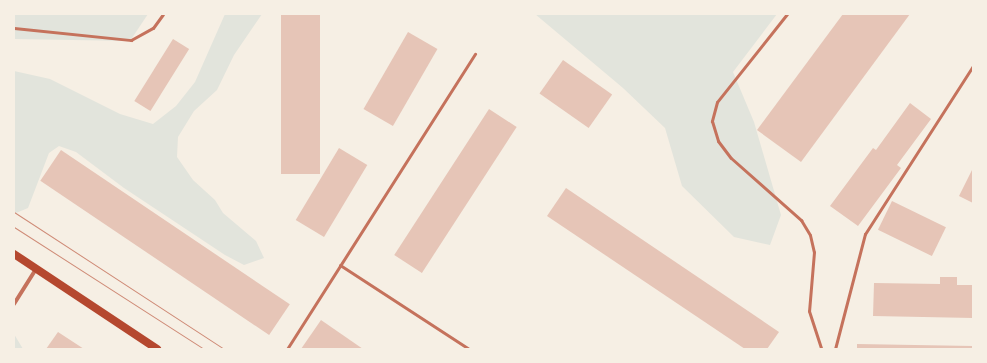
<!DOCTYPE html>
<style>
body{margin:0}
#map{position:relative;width:987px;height:363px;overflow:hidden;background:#f6efe4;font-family:Mulish,sans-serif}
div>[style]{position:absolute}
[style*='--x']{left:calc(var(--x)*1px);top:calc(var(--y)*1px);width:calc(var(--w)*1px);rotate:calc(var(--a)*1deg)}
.green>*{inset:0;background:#e2e4dc}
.building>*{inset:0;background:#e6c5b7;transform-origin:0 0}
.service>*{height:3px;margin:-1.5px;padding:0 1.5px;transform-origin:1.5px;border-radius:1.5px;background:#c5725c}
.minor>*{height:4px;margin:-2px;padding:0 2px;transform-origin:2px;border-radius:2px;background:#c5725c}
.secondary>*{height:8px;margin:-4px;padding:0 4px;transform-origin:4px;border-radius:4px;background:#b5482f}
.tram>*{height:1px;margin:-0.5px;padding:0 0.5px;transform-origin:0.5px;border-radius:0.5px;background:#cf8b77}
span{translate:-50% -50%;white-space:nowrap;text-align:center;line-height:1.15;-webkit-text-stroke:4px #f6efe4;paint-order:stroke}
.frame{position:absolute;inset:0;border:15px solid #f6efe4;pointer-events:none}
</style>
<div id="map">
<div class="green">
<i style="clip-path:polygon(14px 14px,148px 14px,130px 41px,14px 39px)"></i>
<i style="clip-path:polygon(225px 14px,262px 14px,234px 55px,217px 90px,194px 111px,178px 137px,177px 157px,193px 180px,215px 200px,223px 213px,256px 241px,264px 258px,244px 265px,225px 255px,124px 188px,76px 152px,59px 146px,49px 153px,28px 208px,16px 213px,14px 211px,14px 71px,50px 79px,120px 114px,153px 124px,176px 106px,195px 82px)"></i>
<i style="clip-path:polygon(535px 14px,777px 14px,733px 72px,754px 122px,781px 215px,770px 245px,734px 237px,682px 186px,665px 128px,623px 88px)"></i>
<i style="clip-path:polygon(14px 334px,23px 349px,14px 349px)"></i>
</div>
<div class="building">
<i style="left:281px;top:14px;width:39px;height:160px"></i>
<i style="clip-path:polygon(843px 14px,910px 14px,801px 162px,757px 130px)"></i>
<i style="left:408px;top:32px;width:34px;height:89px;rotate:30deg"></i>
<i style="left:173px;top:39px;width:19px;height:73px;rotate:32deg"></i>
<i style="left:563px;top:60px;width:60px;height:41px;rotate:35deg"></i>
<i style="clip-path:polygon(910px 103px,931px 119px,897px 165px,901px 168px,858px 226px,830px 206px,873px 148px,876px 150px)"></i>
<i style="left:489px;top:109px;width:33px;height:174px;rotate:33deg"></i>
<i style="left:339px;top:148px;width:33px;height:84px;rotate:31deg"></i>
<i style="left:61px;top:150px;width:276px;height:37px;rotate:34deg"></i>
<i style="clip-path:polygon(973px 168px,973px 203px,959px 196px)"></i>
<i style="clip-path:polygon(566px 188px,779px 332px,767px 349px,745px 349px,547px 216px)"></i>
<i style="left:892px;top:201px;width:60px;height:32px;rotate:26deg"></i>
<i style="clip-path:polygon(940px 277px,957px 277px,957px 285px,973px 285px,973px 318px,873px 316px,874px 283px,940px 284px)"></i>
<i style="clip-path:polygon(321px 320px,363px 349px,301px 349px)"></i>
<i style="clip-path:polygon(58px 332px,84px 349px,46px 349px)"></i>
<i style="clip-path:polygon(857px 344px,973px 346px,973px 349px,857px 349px)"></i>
</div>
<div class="service">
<i style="--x:787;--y:14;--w:112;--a:128.5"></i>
<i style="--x:717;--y:102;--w:20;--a:105"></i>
<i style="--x:712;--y:121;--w:21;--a:73"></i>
<i style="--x:718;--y:141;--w:21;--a:53"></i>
<i style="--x:731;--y:158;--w:94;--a:41.5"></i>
<i style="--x:801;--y:220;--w:17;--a:59"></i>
<i style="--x:810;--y:235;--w:17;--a:77"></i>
<i style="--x:814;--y:252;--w:59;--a:94.8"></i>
<i style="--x:809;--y:311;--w:40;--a:72"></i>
<i style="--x:14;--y:28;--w:118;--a:5.9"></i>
<i style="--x:131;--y:40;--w:25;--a:-29"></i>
<i style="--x:153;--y:28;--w:17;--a:-54"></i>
<i style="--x:340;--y:265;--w:154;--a:33.1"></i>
<i style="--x:287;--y:349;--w:350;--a:-57.5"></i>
<i style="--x:835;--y:349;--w:119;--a:-75.4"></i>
<i style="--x:865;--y:234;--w:200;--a:-57.3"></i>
</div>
<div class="minor">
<i style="--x:14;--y:304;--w:41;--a:-57.8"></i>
</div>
<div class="secondary">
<i style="--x:14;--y:254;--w:172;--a:33.6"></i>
</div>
<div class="tram">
<i style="--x:14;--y:212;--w:251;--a:33.1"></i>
<i style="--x:14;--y:227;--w:226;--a:32.7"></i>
</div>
<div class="frame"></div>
</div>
